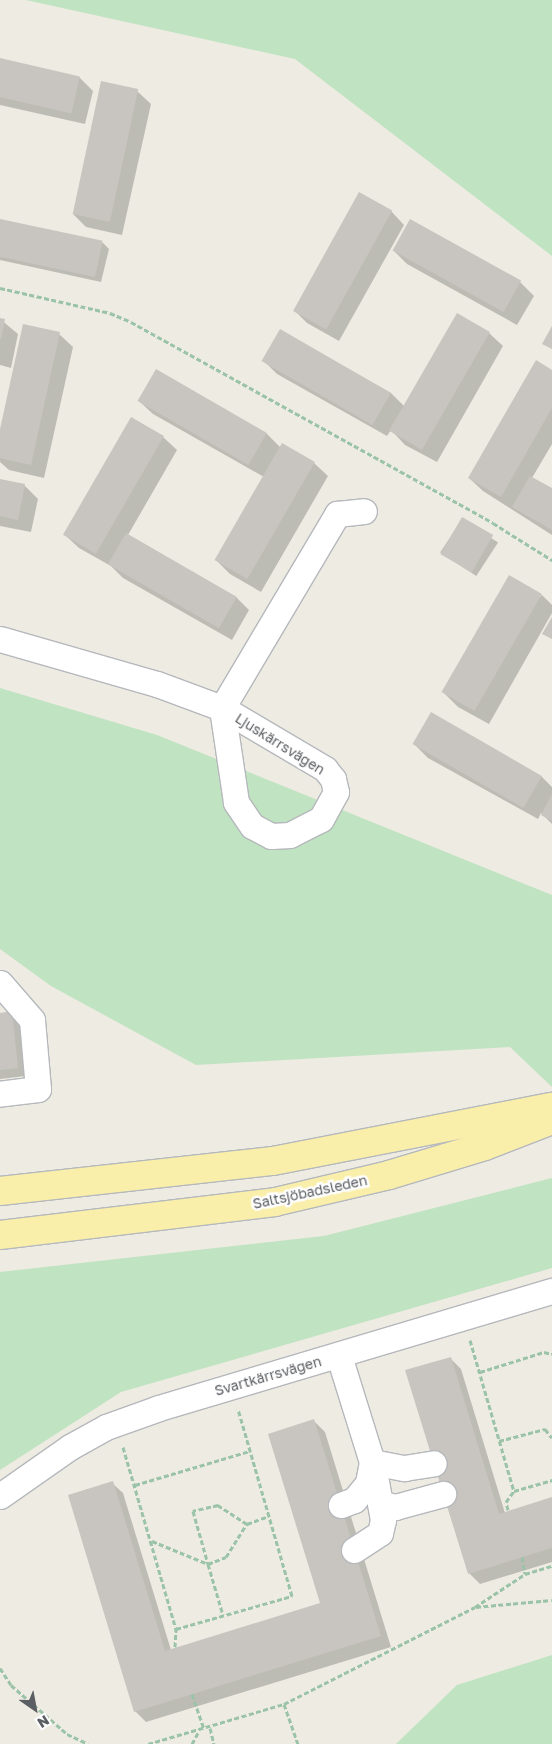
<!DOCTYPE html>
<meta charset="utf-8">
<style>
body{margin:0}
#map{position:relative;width:552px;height:1744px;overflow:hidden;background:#edebe2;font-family:"Golos Text",sans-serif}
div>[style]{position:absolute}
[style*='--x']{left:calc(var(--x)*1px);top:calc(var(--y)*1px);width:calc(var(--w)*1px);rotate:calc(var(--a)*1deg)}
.green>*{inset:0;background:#c0e3c1}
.shadow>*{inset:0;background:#0003;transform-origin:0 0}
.building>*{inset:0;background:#c8c5c0;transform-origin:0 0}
.path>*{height:3px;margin-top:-1.5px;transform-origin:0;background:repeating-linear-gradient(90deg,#9ac3a7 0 5px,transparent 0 7.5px)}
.roads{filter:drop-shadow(1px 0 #b5b8bc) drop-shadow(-1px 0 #b5b8bc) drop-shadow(0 1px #b5b8bc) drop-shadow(0 -1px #b5b8bc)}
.minor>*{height:25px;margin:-12.5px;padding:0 12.5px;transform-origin:12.5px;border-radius:12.5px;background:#fff}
.major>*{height:28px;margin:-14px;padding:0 14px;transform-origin:14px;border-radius:14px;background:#faefaa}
span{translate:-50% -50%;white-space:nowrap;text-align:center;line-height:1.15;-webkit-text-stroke:5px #fff;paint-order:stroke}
.street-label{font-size:14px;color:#5b5e62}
.north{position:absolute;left:10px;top:1684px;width:50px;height:50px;-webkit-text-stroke:4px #fff;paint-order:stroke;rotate:147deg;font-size:14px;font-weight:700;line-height:20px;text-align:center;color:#5b5e62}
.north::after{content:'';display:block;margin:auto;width:18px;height:22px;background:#5b5e62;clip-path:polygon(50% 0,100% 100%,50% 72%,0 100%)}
</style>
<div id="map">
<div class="green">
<i style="clip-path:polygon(26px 0,552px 0,552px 256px,295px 59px)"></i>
<i style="clip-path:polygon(0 688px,157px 735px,552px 895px,552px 1087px,510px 1047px,196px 1065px,51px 986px,0 949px)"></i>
<i style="clip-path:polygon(552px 1178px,552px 1268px,121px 1392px,0 1470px,0 1272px,324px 1236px)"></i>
<i style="clip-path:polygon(552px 1655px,552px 1744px,396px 1744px,457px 1685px)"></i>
</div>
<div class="shadow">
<i style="clip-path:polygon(0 60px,79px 77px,93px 91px,85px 124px,0 105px)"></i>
<i style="clip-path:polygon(137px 91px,151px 104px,122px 235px,86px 227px,73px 214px)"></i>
<i style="clip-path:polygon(391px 211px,404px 225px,339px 341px,307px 323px,294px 310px)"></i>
<i style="clip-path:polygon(0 220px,103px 243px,109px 249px,101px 282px,0 260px)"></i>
<i style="clip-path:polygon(393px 250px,520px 282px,534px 296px,517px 325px,407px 264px)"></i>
<i style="clip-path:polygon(0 319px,18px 334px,11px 368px,0 365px)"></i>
<i style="clip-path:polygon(281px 331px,391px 393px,405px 407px,489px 333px,503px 346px,437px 462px,405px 445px,391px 430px,387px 436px,277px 374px,264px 361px)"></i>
<i style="clip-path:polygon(59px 334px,73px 347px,44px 478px,9px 470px,0 462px,0 435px)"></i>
<i style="clip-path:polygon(552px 371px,552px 444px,532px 478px,552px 490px,552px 535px,483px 491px,469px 478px)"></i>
<i style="clip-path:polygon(139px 401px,266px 433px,281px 448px,314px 463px,328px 476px,261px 592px,230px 574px,216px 560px,264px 477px,153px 414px)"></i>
<i style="clip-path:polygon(163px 437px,177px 450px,128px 535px,236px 597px,249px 610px,232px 640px,123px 578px,111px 566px,79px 548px,65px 535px)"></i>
<i style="clip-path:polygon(0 480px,25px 486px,38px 499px,31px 532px,0 526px)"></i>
<i style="left:462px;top:519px;width:43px;height:40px;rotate:33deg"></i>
<i style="clip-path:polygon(542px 595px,552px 605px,552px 613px,489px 724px,458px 707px,444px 693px)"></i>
<i style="clip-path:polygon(414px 744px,541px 776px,552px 787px,552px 824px,541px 813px,538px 819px,428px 758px)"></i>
<i style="clip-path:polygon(11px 1013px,20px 1021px,26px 1076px,0 1079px,0 1014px)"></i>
<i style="clip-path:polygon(450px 1358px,461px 1369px,505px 1513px,552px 1499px,552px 1562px,480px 1584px,469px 1573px)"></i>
<i style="clip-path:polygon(314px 1421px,325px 1432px,391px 1647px,146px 1722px,135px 1711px,112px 1483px,123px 1493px,171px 1650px,322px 1604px)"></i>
</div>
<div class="building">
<i style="left:0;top:58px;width:82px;height:38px;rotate:13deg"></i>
<i style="left:101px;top:81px;width:38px;height:136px;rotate:12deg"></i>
<i style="left:359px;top:192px;width:38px;height:136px;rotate:29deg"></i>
<i style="left:0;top:219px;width:105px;height:37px;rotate:12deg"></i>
<i style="left:410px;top:219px;width:127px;height:36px;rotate:29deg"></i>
<i style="left:457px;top:313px;width:38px;height:136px;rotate:30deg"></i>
<i style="clip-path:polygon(0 318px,5px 319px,1px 339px,0 339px)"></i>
<i style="clip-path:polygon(23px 324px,60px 332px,31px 465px,0 458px,0 429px)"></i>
<i style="clip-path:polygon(552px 326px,552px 349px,542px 344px)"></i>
<i style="left:280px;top:329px;width:128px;height:37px;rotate:30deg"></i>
<i style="clip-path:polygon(536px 360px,552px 370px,552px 408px,501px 497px,468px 478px)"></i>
<i style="left:156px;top:369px;width:128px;height:37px;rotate:30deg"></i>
<i style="left:131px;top:417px;width:38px;height:136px;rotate:30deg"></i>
<i style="left:282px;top:443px;width:38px;height:135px;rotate:30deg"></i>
<i style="clip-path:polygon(530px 476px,552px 488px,552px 530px,512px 507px)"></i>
<i style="clip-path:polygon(0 479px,25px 484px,18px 520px,0 516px)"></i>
<i style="left:462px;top:517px;width:36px;height:43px;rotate:30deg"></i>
<i style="left:126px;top:533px;width:128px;height:36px;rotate:30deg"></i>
<i style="left:509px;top:575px;width:38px;height:135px;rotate:30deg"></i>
<i style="clip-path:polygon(552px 617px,552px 639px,542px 634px)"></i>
<i style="left:431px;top:712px;width:128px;height:37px;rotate:30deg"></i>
<i style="clip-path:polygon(552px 794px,552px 821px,541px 815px)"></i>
<i style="clip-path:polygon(12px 1011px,18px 1068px,0 1070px,0 1013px)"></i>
<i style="clip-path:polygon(451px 1357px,499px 1514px,552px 1497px,552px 1548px,468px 1574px,405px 1370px)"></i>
<i style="clip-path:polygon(314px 1419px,381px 1636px,134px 1712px,68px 1495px,113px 1481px,165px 1651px,320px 1603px,268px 1434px)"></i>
</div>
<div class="path">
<i style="--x:0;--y:288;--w:113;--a:12.8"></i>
<i style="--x:110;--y:313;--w:23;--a:23"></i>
<i style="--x:131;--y:322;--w:414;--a:29"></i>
<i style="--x:493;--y:523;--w:70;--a:32.1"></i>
<i style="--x:470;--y:1340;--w:157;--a:73.8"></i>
<i style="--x:514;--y:1491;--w:40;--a:-16"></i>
<i style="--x:480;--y:1372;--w:67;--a:-17.4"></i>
<i style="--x:544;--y:1352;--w:8;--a:14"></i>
<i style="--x:499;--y:1441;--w:48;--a:-14.6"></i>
<i style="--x:545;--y:1429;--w:11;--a:52"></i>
<i style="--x:123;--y:1447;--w:190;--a:73.8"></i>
<i style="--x:176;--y:1629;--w:121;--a:-15.9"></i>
<i style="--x:292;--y:1596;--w:195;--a:-106.1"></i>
<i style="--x:135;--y:1485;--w:120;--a:-16.5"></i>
<i style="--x:508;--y:1510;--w:8;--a:-104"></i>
<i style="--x:506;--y:1502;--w:14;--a:-54"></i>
<i style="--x:247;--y:1524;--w:35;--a:-147"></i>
<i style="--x:218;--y:1505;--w:26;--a:167"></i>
<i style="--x:193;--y:1511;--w:55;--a:74.2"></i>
<i style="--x:208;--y:1564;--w:19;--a:-21"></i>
<i style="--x:226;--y:1557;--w:39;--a:-58"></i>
<i style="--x:247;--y:1524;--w:23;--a:-20"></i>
<i style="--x:152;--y:1541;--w:61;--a:22.3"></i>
<i style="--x:208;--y:1564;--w:53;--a:73.6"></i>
<i style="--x:522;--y:1557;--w:17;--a:80"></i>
<i style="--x:476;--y:1607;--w:76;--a:-5.3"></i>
<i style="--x:175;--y:1647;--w:18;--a:-87"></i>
<i style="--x:0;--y:1668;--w:20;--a:57"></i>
<i style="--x:11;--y:1685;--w:74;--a:41.2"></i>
<i style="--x:67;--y:1734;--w:23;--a:25"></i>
<i style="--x:192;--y:1694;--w:37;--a:71"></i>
<i style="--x:284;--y:1704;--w:42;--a:70.7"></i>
<i style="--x:210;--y:1728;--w:16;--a:76"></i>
<i style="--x:148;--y:1744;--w:142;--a:-16.4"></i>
<i style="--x:284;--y:1704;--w:214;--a:-26.9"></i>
<i style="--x:475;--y:1607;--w:60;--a:-33.4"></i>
<i style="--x:525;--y:1574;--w:28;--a:-17"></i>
<i style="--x:192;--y:1744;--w:15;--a:-62"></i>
</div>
<div class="roads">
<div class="minor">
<i style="--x:0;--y:639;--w:163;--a:16"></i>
<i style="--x:157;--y:684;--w:69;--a:20.3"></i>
<i style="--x:222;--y:708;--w:120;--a:30.6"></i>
<i style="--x:325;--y:769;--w:13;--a:51"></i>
<i style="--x:333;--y:779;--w:13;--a:77"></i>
<i style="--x:336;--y:792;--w:31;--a:119"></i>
<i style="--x:321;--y:819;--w:35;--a:153"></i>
<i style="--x:290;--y:835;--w:19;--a:177"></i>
<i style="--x:271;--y:836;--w:21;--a:-152"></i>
<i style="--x:252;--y:826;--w:29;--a:-124"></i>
<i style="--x:236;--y:802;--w:95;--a:-98.5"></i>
<i style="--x:222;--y:708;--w:226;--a:-59.3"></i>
<i style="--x:337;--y:514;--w:27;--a:-6"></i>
<i style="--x:0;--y:983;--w:49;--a:49.1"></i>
<i style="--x:32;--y:1020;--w:69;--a:85"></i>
<i style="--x:38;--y:1089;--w:38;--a:173"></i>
<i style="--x:339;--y:1356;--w:111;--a:72.7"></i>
<i style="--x:372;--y:1462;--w:21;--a:101"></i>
<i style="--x:368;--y:1483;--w:22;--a:129"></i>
<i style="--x:354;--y:1500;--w:14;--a:159"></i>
<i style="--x:372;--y:1462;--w:33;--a:11"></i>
<i style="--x:404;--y:1468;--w:30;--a:-9"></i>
<i style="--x:0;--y:1496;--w:85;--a:-35"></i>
<i style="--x:70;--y:1447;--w:41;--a:-29.1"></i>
<i style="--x:106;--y:1427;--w:56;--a:-19.7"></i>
<i style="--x:159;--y:1408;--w:410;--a:-16.6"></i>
<i style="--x:380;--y:1503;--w:16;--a:15"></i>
<i style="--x:395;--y:1507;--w:50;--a:-15.2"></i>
<i style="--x:354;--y:1550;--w:31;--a:-33"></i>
<i style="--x:380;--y:1533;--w:13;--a:-77"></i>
<i style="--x:383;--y:1520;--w:56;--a:-100.3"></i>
</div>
<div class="major">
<i style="--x:0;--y:1191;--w:275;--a:-6.3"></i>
<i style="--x:273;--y:1161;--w:284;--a:-11"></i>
<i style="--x:0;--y:1235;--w:277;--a:-6.8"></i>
<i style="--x:275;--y:1202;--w:117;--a:-13.3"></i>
<i style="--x:389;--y:1175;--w:100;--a:-16.8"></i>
<i style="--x:485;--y:1146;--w:72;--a:-21.2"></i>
</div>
</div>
<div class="street-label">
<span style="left:280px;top:744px;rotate:32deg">Ljuskärrsvägen</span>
<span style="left:310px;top:1192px;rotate:-12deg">Saltsjöbadsleden</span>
<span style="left:268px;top:1376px;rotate:-16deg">Svartkärrsvägen</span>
</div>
<div class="north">N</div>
</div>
